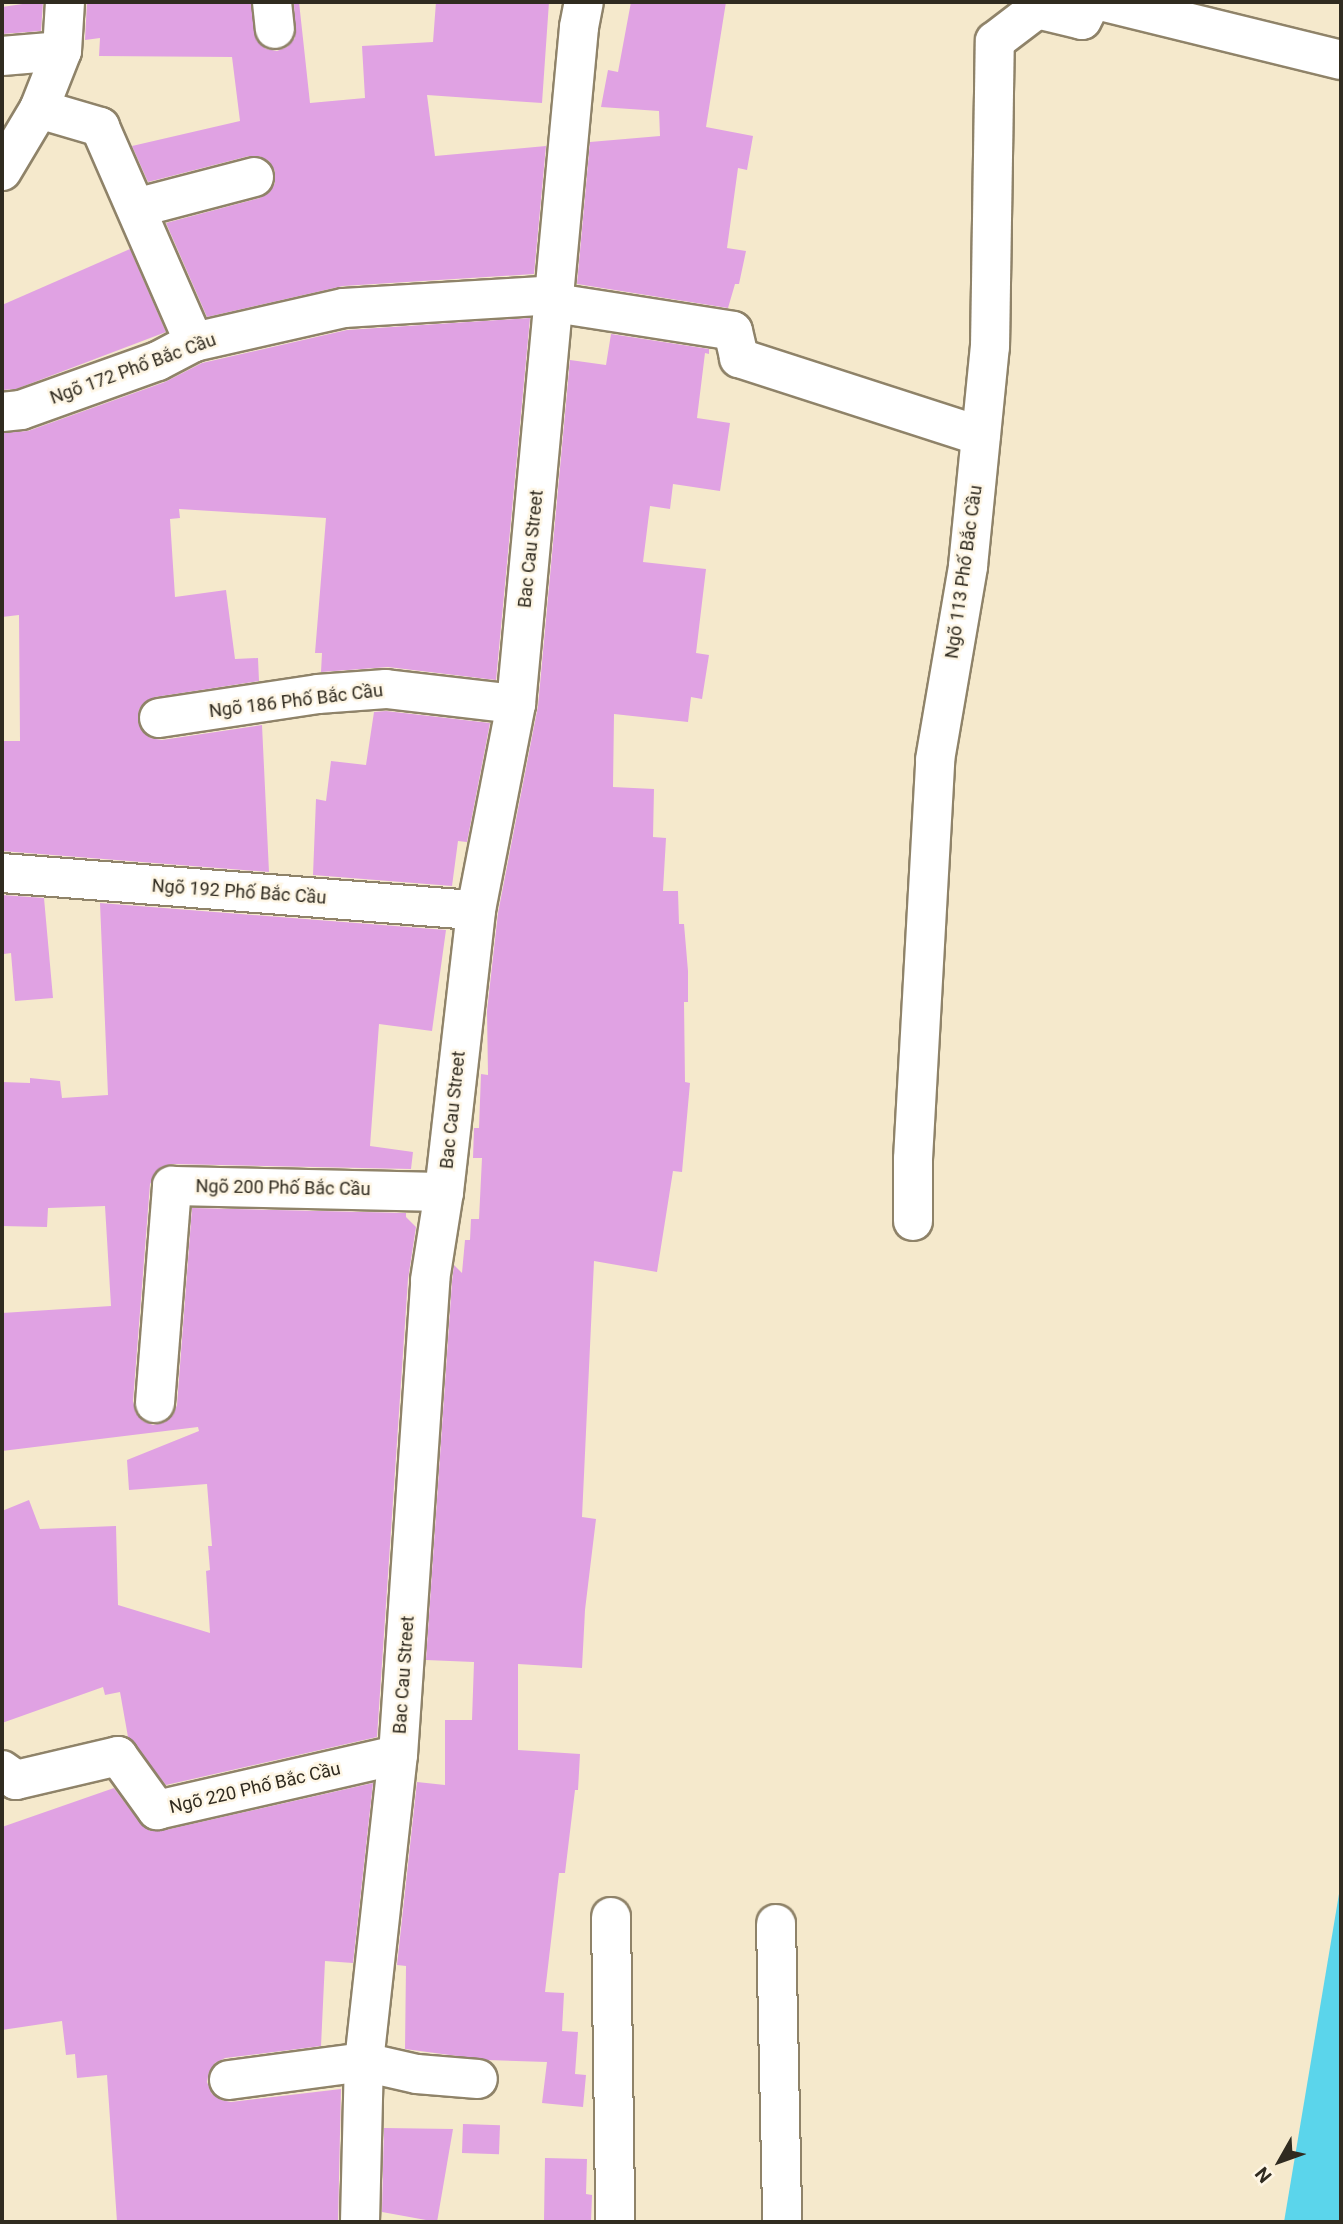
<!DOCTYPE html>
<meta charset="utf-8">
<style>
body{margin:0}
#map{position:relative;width:1343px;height:2224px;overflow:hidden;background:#f5e9cc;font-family:Roboto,sans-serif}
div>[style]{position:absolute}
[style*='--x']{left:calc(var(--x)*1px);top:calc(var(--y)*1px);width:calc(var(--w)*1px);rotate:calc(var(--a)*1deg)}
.water>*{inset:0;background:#5bd5eb}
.building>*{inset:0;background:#e0a2e3;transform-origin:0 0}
.roads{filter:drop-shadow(2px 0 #8f8369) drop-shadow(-2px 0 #8f8369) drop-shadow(0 2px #8f8369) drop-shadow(0 -2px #8f8369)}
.minor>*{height:38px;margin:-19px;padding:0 19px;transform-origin:19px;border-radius:19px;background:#fff}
span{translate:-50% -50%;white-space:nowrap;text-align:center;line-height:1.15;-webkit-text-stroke:5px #fef6e5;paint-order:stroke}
.street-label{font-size:18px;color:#302b20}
.frame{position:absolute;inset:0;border:4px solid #302b20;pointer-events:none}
.north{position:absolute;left:1245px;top:2126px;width:70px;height:70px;-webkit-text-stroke:5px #fef6e5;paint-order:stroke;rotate:230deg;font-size:19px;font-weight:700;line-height:28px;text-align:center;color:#302b20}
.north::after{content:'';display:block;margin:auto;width:24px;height:32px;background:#302b20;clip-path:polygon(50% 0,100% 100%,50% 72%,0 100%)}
</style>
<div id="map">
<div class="water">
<i style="clip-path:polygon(1341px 1882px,1341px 2222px,1284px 2222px)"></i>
</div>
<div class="building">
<i style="clip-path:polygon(36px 2px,43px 2px,41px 31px,2px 34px,2px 7px)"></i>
<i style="clip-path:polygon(87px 2px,251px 2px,257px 41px,266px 49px,277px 51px,287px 47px,295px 38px,294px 2px,299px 2px,310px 103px,365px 98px,362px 46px,433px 42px,436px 2px,549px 2px,542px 103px,427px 95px,435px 156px,546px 146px,534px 274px,343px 286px,207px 317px,166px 223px,260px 198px,270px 192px,275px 183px,275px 171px,269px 161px,259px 156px,249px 156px,148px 182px,132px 146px,240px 121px,232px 57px,99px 56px,100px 38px,85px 40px)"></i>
<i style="clip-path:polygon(631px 2px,726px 2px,706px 127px,753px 136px,747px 170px,738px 168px,727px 248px,746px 251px,739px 284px,735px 284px,728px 308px,577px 284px,590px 142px,660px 136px,659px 111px,601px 107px,608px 70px,618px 72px)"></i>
<i style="clip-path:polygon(130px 249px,166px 332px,16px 389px,2px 390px,2px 305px)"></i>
<i style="clip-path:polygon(530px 318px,496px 680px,388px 667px,321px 672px,322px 653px,315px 653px,326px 518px,179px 509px,180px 518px,170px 519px,175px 597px,226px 590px,235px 659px,258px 658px,259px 681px,155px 697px,146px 701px,139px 709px,138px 722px,142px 731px,150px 738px,162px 740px,262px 725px,269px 872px,2px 851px,4px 741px,20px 741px,19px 615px,2px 617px,2px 433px,28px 431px,165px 382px,202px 363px,347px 330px)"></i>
<i style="clip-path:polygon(611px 334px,709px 349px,709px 354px,705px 353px,697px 418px,730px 423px,720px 491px,673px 484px,670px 509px,650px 506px,643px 562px,706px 569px,696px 653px,709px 655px,702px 699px,691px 697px,688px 722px,614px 714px,613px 787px,654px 789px,653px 837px,666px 838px,663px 891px,678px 891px,679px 924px,684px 924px,688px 971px,688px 1002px,684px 1002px,685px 1082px,690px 1083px,682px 1172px,673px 1171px,657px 1272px,594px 1261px,582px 1517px,596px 1519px,585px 1610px,582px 1668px,518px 1664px,518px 1750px,580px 1754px,578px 1790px,575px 1790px,565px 1873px,559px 1873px,545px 1992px,564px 1993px,562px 2031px,578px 2032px,575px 2074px,586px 2075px,583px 2107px,542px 2103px,547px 2062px,487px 2060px,405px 2049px,406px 1966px,397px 1965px,417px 1782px,445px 1785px,445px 1720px,472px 1720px,474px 1662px,426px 1660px,452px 1282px,454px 1265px,462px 1273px,465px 1240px,470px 1240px,471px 1219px,479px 1219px,482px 1158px,473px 1158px,474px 1128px,479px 1128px,481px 1074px,488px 1075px,487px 1011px,498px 913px,538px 706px,570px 360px,606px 365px)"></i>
<i style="clip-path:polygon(386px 711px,490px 723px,467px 842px,458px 841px,452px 886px,313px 875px,316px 799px,326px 801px,331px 761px,366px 765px,374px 712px)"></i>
<i style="clip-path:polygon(2px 895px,44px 898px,53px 998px,15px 1001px,11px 953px,4px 954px)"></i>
<i style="clip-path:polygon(100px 903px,446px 930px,432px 1031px,379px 1024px,370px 1146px,413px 1152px,411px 1169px,172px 1164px,161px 1167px,150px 1184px,133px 1401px,136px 1413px,143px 1421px,153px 1425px,165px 1422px,173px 1415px,177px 1405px,192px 1208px,406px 1213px,406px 1217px,416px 1227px,408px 1279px,377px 1737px,166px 1785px,128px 1737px,120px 1692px,105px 1695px,103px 1687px,2px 1723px,2px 1511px,29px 1500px,40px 1529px,116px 1526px,118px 1605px,210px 1633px,206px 1571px,210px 1570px,208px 1546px,212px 1546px,207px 1484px,129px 1490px,127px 1460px,199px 1431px,198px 1427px,2px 1451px,2px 1313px,111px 1306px,105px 1206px,48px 1208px,47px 1227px,2px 1226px,2px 1082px,30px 1083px,30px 1078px,60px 1081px,62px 1098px,108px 1095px)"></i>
<i style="clip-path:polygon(373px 1783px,353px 1963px,325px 1961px,321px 2046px,225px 2058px,215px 2063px,209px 2072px,207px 2082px,212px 2094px,221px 2100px,231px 2102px,341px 2089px,338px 2222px,117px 2222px,107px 2075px,77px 2078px,75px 2054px,66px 2055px,62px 2021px,2px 2030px,2px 1827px,114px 1788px,140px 1823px,150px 1831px,161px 1831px)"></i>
<i style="left:463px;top:2124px;width:37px;height:29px;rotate:2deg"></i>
<i style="clip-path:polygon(384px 2128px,453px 2129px,437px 2222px,382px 2212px)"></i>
<i style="clip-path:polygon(545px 2158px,587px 2159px,586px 2194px,592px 2195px,591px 2222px,544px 2220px)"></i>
</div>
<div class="roads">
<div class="minor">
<i style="--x:272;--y:2;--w:27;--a:84"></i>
<i style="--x:1105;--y:2;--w:243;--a:13.8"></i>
<i style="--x:2;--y:56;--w:60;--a:-4.8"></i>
<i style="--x:39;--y:109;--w:64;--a:16.4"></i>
<i style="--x:100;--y:127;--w:235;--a:66.4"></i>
<i style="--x:2;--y:171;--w:72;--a:-59.2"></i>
<i style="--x:39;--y:109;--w:62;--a:-68.4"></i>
<i style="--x:62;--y:51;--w:49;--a:-86.5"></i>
<i style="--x:136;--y:208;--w:122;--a:-14.7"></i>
<i style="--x:555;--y:303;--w:180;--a:8.9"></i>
<i style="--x:733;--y:331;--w:28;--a:77"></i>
<i style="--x:739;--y:358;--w:254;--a:17.9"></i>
<i style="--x:2;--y:412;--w:19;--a:-6"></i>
<i style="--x:21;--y:410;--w:145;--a:-19.7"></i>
<i style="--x:158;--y:361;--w:41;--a:-27.8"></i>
<i style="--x:194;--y:342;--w:154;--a:-12.8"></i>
<i style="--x:344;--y:308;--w:211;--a:-3.5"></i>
<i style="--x:159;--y:718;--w:161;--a:-8.6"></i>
<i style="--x:318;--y:694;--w:68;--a:-4.2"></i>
<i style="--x:386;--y:689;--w:131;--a:6.6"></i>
<i style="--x:2;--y:873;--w:475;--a:4.5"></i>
<i style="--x:913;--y:1221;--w:62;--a:-90"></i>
<i style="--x:913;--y:1159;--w:400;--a:-86.8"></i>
<i style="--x:935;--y:760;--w:197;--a:-80.3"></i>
<i style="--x:968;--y:566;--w:220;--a:-84.3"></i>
<i style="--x:990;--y:347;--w:306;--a:-89.1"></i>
<i style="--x:995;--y:41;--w:53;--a:-37.3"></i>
<i style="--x:1037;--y:9;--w:46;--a:13.7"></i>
<i style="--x:1082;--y:20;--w:20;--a:-63"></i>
<i style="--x:155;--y:1403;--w:218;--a:-85.5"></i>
<i style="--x:172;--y:1186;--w:272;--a:1.3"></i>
<i style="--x:2;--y:1770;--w:17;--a:36"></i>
<i style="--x:16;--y:1780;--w:105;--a:-13.2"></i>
<i style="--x:118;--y:1756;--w:67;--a:54.2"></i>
<i style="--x:157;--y:1810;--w:247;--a:-12.9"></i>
<i style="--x:611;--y:1917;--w:305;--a:89.2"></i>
<i style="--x:776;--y:1924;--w:298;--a:88.8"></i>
<i style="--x:229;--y:2080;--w:136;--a:-7.6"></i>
<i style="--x:364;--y:2062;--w:54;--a:12.8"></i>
<i style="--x:417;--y:2074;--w:61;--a:4.7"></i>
<i style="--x:360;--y:2222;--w:160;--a:-88.6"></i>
<i style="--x:364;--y:2062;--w:309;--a:-83.7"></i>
<i style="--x:398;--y:1755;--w:476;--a:-86.1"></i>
<i style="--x:430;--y:1280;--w:89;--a:-81"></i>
<i style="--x:444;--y:1192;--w:284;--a:-83.5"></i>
<i style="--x:476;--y:910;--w:210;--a:-79"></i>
<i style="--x:516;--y:704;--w:680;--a:-84.68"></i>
<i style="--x:579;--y:27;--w:25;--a:-79"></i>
</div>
</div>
<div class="street-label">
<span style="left:133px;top:369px;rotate:-20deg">Ngõ 172 Phố Bắc Cầu</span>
<span style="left:531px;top:549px;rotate:-84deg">Bac Cau Street</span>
<span style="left:964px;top:572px;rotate:-82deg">Ngõ 113 Phố Bắc Cầu</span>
<span style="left:296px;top:701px;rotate:-7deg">Ngõ 186 Phố Bắc Cầu</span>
<span style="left:239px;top:892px;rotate:4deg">Ngõ 192 Phố Bắc Cầu</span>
<span style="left:453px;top:1110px;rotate:-84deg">Bac Cau Street</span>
<span style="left:283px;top:1188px;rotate:1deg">Ngõ 200 Phố Bắc Cầu</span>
<span style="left:404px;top:1675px;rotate:-86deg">Bac Cau Street</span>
<span style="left:255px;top:1788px;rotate:-13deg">Ngõ 220 Phố Bắc Cầu</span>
</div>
<div class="frame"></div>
<div class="north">N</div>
</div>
